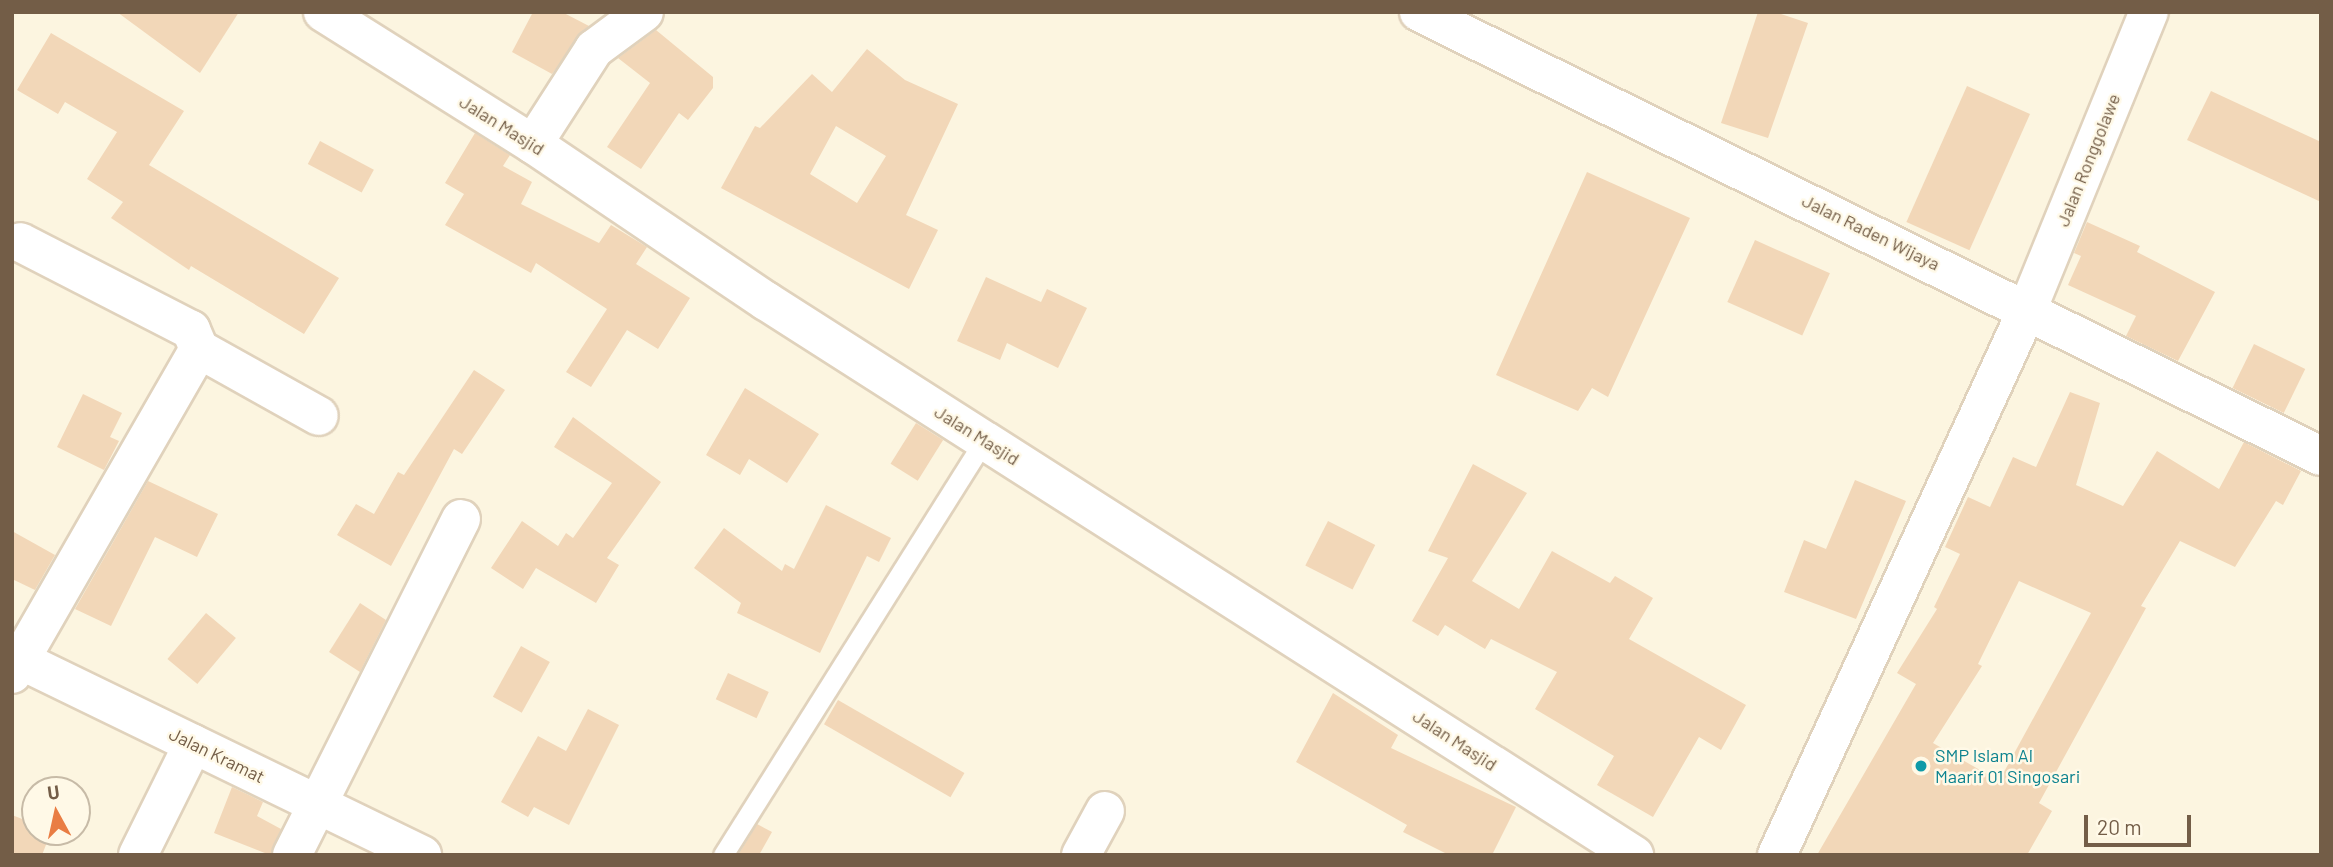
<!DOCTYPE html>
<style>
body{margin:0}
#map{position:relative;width:2333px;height:867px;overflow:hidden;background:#fcf5e0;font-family:Barlow,sans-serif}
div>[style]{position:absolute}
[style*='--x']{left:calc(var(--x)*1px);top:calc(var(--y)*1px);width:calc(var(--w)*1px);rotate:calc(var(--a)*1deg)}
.building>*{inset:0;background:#f2d7b8;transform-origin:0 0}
.roads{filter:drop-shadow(2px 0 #e0d2bc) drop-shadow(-2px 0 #e0d2bc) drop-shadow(0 2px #e0d2bc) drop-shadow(0 -2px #e0d2bc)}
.lane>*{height:19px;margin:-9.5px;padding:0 9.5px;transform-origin:9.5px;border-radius:9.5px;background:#fff}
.street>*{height:38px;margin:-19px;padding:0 19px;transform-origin:19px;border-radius:19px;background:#fff}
.dots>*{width:19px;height:19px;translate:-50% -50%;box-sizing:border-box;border:4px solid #fff9e7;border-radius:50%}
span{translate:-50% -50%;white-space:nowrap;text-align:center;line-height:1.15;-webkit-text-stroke:5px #fff9e7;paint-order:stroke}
.street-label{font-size:18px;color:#735d47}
.culture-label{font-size:18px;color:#0d838f}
.left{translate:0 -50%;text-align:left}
.frame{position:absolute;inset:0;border:14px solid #735d47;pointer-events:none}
.north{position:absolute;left:21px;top:776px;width:70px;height:70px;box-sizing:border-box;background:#fff9e7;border:2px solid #c7bba7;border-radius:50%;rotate:352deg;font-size:19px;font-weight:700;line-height:28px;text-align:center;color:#735d47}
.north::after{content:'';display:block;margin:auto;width:24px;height:32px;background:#e97d43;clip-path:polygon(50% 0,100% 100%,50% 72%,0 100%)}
.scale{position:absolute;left:2084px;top:815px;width:107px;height:32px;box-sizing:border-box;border:4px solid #735d47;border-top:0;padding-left:9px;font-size:21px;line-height:24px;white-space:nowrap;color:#735d47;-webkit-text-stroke:5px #fff9e7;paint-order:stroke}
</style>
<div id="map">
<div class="building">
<i style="clip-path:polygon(117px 12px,239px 12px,200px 73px)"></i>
<i style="clip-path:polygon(533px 12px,562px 12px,589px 26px,552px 74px,512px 52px)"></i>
<i style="clip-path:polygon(1758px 12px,1775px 12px,1808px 23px,1768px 138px,1721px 123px)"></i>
<i style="clip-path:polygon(656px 30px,713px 77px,713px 88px,688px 120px,679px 113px,641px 169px,607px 147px,650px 83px,618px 58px)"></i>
<i style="clip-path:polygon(51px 33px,184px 111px,149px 165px,339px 278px,304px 334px,191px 266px,189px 270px,111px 218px,123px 202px,87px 179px,117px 132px,65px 102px,58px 114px,17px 90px)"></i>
<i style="clip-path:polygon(evenodd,867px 49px,905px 80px,958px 104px,906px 215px,938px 230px,909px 289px,721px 188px,755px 126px,760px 128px,812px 74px,832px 92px,867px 49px,836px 126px,886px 156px,857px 203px,810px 174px,836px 126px)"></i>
<i style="left:1967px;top:86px;width:69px;height:149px;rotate:24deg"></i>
<i style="clip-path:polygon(2211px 91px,2321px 142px,2321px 202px,2187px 140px)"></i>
<i style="clip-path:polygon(475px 133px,510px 155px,503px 166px,532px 182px,521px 204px,599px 243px,611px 225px,647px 247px,636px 264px,690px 298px,658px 349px,627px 330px,591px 387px,566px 372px,607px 309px,536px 263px,531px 273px,445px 225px,464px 194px,445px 183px)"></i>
<i style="left:320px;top:141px;width:61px;height:26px;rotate:28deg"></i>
<i style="clip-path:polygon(1587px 172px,1690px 218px,1608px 397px,1592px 388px,1578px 411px,1496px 375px)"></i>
<i style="clip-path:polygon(2087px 222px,2140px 246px,2137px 252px,2215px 292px,2178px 361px,2126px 336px,2136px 316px,2068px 285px,2081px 256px,2074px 253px)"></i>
<i style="left:1755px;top:240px;width:82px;height:68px;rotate:24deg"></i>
<i style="clip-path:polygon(986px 277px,1041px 302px,1047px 289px,1087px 308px,1058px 368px,1007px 343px,1000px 360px,957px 341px)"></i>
<i style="left:2254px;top:344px;width:57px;height:49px;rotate:26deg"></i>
<i style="clip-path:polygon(474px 370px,505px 390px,462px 454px,454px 449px,391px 566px,337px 535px,356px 504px,374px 514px,398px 472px,404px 475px)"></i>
<i style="clip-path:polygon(745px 388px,819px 434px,787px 483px,749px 459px,740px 475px,706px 455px)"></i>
<i style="clip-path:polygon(evenodd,2070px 392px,2100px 403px,2076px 485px,2123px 506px,2157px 451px,2219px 489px,2244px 442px,2301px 471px,2283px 505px,2276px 501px,2235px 567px,2180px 541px,2141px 606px,2146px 608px,2039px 803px,2052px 811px,2027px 855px,1817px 855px,1916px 684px,1897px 673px,1937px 609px,1934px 607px,1960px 554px,1945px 547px,1968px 497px,1990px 507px,2013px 457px,2036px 467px,2070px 392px,2019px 581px,2091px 613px,1999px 781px,1933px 743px,1982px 666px,1978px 664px,2019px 581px)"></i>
<i style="clip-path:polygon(83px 394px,122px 413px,110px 437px,119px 441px,104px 470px,57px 447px)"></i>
<i style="clip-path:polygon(573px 417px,661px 482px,607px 558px,619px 565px,596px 603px,536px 568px,523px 589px,491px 568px,522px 521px,558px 546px,566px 533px,573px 538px,612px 483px,554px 447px)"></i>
<i style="left:916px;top:423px;width:32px;height:48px;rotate:32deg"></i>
<i style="clip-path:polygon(1473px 464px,1527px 493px,1472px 581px,1519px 609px,1552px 551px,1610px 583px,1615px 576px,1653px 598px,1629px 639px,1746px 705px,1721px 750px,1699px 737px,1653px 817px,1597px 785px,1614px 756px,1535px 709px,1557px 672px,1491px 639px,1485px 649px,1445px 625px,1438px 636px,1412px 621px,1448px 558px,1428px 551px)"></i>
<i style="clip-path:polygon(1855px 480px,1906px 501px,1856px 619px,1784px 592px,1804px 540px,1826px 549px)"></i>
<i style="clip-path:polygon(148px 481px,218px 514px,197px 557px,155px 537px,111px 626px,75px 609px)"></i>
<i style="clip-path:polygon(826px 505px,891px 538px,879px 562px,867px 556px,820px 653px,737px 613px,741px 603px,694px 568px,724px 528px,782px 571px,785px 564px,794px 569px)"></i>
<i style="left:1328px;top:521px;width:53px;height:50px;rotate:27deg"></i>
<i style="clip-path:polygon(12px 531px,55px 555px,35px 590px,12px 579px)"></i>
<i style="clip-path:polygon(360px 603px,386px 620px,360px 672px,329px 652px)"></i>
<i style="left:206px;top:613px;width:39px;height:60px;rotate:40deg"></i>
<i style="left:521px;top:646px;width:33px;height:58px;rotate:29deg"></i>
<i style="left:728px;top:673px;width:45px;height:29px;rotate:25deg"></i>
<i style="clip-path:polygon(1333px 693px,1398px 735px,1391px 748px,1516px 807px,1492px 855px,1449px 855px,1403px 832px,1407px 825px,1296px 762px)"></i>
<i style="left:838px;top:700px;width:146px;height:28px;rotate:30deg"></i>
<i style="clip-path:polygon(588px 709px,619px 725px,569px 825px,534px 807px,528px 817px,501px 802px,538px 736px,566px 751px)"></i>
<i style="clip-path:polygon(232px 787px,263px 802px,257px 816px,281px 829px,270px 855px,214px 833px)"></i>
<i style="clip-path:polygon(12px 815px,35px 824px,35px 832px,51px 832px,42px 855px,12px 855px)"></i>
<i style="clip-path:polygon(757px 824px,772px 832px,759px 855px,738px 855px)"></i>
</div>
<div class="roads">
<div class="lane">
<i style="--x:723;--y:855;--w:490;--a:-57.8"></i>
</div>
<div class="street">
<i style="--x:323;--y:12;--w:248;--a:32.2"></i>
<i style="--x:533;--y:144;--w:281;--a:34"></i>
<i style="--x:766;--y:301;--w:1030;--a:32.55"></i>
<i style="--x:1419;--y:12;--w:1005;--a:26.21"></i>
<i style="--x:533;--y:144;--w:113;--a:-57.3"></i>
<i style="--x:594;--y:49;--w:62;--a:-36.5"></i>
<i style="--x:199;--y:349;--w:137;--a:29.2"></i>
<i style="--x:12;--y:656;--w:456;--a:25.9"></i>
<i style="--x:12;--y:674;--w:375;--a:-60.1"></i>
<i style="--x:199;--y:349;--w:21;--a:-113"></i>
<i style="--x:191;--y:330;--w:192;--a:-152.8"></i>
<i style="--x:138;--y:855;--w:124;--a:-63.6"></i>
<i style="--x:292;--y:855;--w:376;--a:-63.3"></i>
<i style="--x:1081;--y:855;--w:50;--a:-61.4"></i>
<i style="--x:1777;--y:855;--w:602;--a:-65.35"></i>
<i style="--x:2028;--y:308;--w:320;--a:-67.8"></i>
</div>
</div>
<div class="dots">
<i style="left:1921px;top:766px;background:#0f9aa8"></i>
</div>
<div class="street-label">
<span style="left:502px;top:125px;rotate:32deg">Jalan Masjid</span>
<span style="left:2088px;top:160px;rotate:-68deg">Jalan Ronggolawe</span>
<span style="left:1871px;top:232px;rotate:26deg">Jalan Raden Wijaya</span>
<span style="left:977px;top:435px;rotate:32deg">Jalan Masjid</span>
<span style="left:1455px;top:740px;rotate:33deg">Jalan Masjid</span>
<span style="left:217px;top:755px;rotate:26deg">Jalan Kramat</span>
</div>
<div class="culture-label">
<span class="left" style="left:1935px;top:766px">SMP Islam Al<br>Maarif 01 Singosari</span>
</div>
<div class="frame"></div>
<div class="north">U</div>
<div class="scale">20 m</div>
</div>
